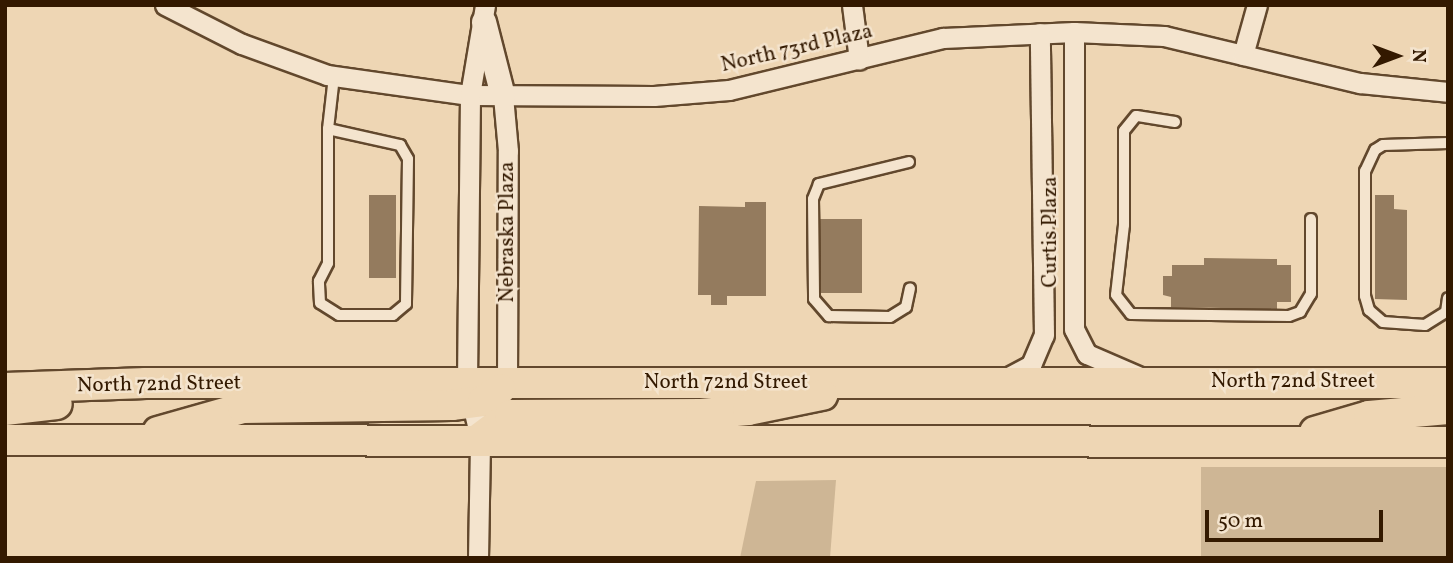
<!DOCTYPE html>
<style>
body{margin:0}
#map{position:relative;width:1453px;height:563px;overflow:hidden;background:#eed6b4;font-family:Vollkorn,serif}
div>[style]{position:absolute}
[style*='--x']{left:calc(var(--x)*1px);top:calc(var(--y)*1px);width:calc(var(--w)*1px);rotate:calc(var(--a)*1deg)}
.green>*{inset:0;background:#ceb695;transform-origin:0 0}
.building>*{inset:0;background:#947b5e;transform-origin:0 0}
.roads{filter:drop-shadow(2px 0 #62482d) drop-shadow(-2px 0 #62482d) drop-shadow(0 2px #62482d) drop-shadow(0 -2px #62482d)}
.service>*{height:10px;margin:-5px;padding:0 5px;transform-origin:5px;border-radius:5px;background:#f4e4ce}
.minor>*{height:19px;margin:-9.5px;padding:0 9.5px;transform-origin:9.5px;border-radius:9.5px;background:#f4e4ce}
.tertiary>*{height:24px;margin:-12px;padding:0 12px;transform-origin:12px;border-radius:12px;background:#f4e4ce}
.primary>*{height:30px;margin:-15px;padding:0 15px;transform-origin:15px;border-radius:15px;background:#eed6b4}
span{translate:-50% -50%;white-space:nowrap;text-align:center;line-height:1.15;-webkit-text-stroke:5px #f4e4ce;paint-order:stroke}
.street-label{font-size:21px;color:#331900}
.frame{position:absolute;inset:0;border:7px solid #331900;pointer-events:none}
.north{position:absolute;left:1362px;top:21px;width:70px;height:70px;-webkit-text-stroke:5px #f4e4ce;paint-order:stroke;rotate:90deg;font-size:19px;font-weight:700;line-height:28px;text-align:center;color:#331900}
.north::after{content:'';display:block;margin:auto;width:24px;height:32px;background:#331900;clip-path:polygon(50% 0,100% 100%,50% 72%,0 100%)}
.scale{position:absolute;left:1205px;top:510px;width:178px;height:32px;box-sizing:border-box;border:4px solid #331900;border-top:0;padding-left:9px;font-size:21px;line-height:24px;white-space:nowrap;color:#331900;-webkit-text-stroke:5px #f4e4ce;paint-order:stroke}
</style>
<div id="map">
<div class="green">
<i style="left:1201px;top:467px;width:247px;height:91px"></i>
<i style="clip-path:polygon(836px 480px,830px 558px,740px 558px,756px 481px)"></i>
</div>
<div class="building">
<i style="left:369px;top:195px;width:27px;height:83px"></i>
<i style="clip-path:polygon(1375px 195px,1394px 195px,1394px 209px,1407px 210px,1407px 300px,1375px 299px)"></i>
<i style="clip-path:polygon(745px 202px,766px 202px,766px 296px,727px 296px,727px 305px,711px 305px,711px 295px,698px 295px,699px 206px,745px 207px)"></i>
<i style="left:820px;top:219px;width:42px;height:74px"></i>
<i style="clip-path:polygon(1204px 258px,1277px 259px,1277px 265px,1291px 265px,1291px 302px,1277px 302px,1277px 309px,1171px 307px,1171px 297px,1163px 295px,1163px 276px,1172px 276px,1172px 265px,1204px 265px)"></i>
</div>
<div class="roads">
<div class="service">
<i style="--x:1175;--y:122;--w:39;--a:-171"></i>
<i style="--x:1136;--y:116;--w:19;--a:129"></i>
<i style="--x:1124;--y:131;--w:94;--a:90"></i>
<i style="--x:1124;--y:225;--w:70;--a:96.5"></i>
<i style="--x:1116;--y:295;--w:24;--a:52"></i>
<i style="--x:1131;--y:314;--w:158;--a:0.7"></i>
<i style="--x:1289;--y:316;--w:12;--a:-20"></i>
<i style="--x:1300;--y:312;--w:21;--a:-59"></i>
<i style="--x:1311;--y:294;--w:75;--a:-90"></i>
<i style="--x:328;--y:129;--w:74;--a:12.5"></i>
<i style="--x:400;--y:145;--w:16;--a:60"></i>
<i style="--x:408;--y:159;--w:145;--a:90.8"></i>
<i style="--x:406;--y:304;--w:17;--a:140"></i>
<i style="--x:393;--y:315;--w:54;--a:180"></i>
<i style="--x:339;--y:315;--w:22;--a:-148"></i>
<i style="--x:320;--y:303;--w:22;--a:-93"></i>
<i style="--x:319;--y:281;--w:20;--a:-63"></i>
<i style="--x:328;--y:263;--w:134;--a:-90"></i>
<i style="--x:328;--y:129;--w:53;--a:-83.5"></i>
<i style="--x:1448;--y:143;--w:65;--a:178.2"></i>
<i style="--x:1383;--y:145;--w:9;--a:148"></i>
<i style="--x:1375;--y:150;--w:23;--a:115"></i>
<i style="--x:1365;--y:171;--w:125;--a:90"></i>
<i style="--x:1365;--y:296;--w:15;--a:74"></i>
<i style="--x:1369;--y:310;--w:18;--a:41"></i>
<i style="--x:1383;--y:322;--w:42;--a:4.1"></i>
<i style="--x:1425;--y:325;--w:25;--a:-32"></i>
<i style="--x:1446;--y:312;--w:14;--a:-82"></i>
<i style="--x:909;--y:162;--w:93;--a:166.3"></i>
<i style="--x:819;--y:184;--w:16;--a:112"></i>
<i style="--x:813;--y:199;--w:100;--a:89.4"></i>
<i style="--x:814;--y:299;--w:23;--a:49"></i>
<i style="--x:829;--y:316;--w:61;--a:0.9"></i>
<i style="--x:890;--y:317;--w:19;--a:-32"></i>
<i style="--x:906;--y:307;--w:19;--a:-78"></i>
</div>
<div class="minor">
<i style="--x:165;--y:5;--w:86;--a:26.9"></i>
<i style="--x:242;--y:44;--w:90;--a:20"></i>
<i style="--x:327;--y:75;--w:144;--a:8"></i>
<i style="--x:470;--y:95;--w:184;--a:0.3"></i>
<i style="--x:654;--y:96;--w:75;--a:-4.6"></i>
<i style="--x:729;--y:90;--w:220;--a:-13.7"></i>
<i style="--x:943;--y:38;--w:131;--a:-2.6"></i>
<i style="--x:1074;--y:32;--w:90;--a:2.5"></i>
<i style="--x:1164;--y:36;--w:202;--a:13.5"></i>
<i style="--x:1360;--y:83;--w:88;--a:5.8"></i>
<i style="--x:852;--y:5;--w:55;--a:82.7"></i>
<i style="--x:1074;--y:32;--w:297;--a:90"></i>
<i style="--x:1074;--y:329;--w:28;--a:63"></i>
<i style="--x:1087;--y:354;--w:56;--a:23.3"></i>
<i style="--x:1243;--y:55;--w:52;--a:-74.4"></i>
<i style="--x:1003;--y:380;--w:32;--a:-28"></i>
<i style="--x:1031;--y:365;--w:33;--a:-67"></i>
<i style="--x:1044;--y:335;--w:302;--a:-90.8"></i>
<i style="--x:502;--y:393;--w:11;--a:-63"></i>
<i style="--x:507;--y:383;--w:232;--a:-89.8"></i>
<i style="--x:508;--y:151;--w:55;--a:-95.2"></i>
<i style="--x:478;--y:558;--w:120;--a:-89"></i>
<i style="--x:480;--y:438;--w:57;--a:-103.1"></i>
<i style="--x:467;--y:382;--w:287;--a:-89.4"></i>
<i style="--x:470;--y:95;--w:91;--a:-80.5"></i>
</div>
<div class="tertiary">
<i style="--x:484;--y:22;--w:76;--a:75.6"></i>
</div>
<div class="primary">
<i style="--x:5;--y:388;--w:141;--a:-2"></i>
<i style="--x:146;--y:383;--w:1302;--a:0"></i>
<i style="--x:5;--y:410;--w:52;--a:-6.6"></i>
<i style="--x:158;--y:432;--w:88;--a:-15.8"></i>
<i style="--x:243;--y:408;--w:209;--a:-0.8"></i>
<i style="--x:452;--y:405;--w:31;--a:-7"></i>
<i style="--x:483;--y:401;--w:21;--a:-35"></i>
<i style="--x:1315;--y:432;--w:56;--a:-16.5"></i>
<i style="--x:1369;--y:416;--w:79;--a:-5.1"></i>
<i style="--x:480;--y:438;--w:38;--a:-37"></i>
<i style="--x:510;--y:415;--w:191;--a:-0.3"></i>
<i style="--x:701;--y:414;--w:47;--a:-4.9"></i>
<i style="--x:748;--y:410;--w:76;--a:-11.5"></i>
<i style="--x:5;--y:440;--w:1443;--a:0.08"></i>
</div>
</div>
<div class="street-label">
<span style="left:797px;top:49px;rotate:-13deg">North 73rd Plaza</span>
<span style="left:508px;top:232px;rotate:-90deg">Nebraska Plaza</span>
<span style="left:1051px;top:232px;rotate:-90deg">Curtis Plaza</span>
<span style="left:1293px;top:382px">North 72nd Street</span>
<span style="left:726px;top:383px">North 72nd Street</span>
<span style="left:159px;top:385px;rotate:-1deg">North 72nd Street</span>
</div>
<div class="frame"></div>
<div class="north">N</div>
<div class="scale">50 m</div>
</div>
